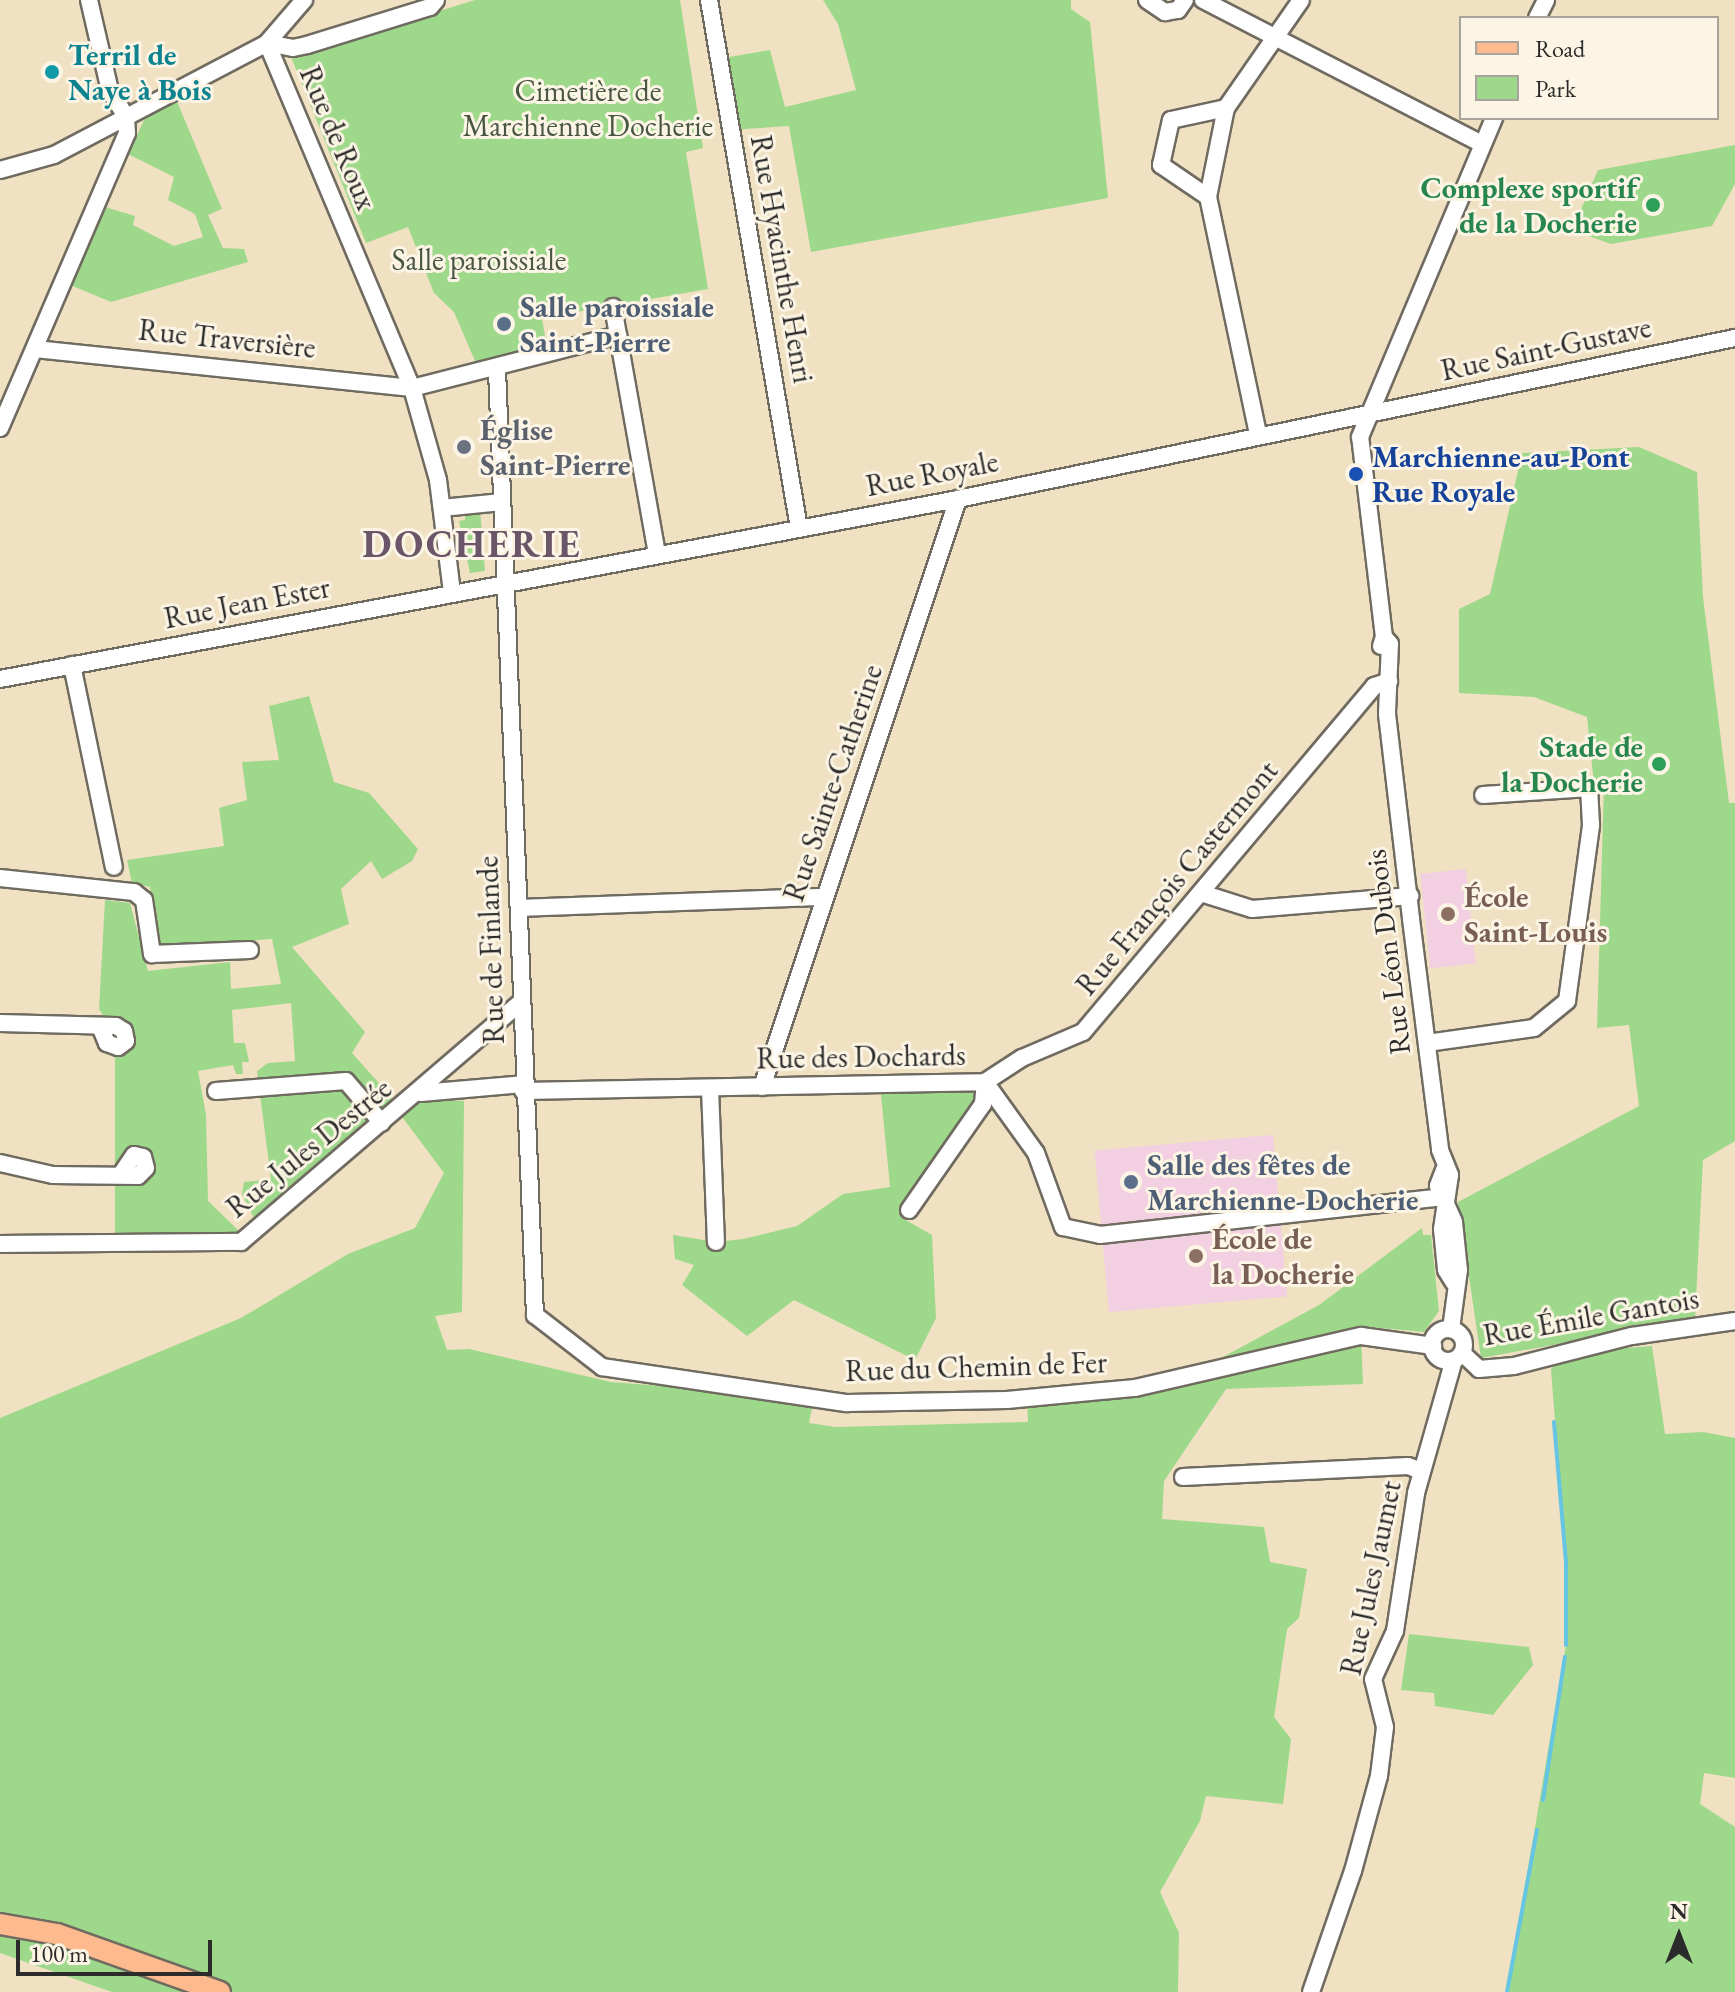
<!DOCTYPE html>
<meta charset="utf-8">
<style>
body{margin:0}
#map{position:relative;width:1735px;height:1992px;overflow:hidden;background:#f0e1c2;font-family:"EB Garamond",serif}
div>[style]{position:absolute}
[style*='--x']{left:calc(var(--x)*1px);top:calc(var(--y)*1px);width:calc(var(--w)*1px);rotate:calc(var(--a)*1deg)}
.built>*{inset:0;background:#f2cfe1;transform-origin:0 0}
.green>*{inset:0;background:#9ed88b}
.stream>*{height:4px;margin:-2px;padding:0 2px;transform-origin:2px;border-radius:2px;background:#65c5e3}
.roads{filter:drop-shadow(2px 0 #706b60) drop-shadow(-2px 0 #706b60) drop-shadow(0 2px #706b60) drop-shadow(0 -2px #706b60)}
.minor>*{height:16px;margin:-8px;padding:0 8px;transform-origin:8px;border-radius:8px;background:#fff}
.minor>.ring{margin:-8px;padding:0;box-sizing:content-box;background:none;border:16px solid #fff;border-radius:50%}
.major>*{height:20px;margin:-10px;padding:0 10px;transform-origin:10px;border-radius:10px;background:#fcba8e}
.dots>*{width:22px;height:22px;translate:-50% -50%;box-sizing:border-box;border:4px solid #fcf5e5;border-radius:50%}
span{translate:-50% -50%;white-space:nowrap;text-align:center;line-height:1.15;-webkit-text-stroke:6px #fcf5e5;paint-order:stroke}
.culture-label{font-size:30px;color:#0d838f;font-weight:700}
.left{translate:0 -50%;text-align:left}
.park-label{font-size:30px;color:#485643}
.street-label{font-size:30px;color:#2b2b2b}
.leisure-label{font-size:30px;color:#27864d;font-weight:700}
.right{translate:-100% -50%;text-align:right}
.service-label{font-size:30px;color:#4e5e75;font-weight:700}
.worship-label{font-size:30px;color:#5b616d;font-weight:700}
.transit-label{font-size:30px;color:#164399;font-weight:700}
.education-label{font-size:30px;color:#785e54;font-weight:700}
.district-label{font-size:38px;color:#6a5569;font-weight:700;letter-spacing:2px}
.legend{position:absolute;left:1459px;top:16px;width:260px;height:104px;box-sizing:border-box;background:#fcf5e5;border:2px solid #a8a49b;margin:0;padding:10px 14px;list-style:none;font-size:24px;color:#2b2b2b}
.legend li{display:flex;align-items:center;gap:16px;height:40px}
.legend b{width:40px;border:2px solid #a8a49b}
.north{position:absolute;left:1639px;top:1896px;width:80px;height:80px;-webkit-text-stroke:6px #fcf5e5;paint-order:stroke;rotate:0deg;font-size:22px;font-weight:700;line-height:32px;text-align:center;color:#2b2b2b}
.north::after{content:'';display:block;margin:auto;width:28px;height:36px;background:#2b2b2b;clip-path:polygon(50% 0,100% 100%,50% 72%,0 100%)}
.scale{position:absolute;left:16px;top:1940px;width:196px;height:36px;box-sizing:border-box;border:4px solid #2b2b2b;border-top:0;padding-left:10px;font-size:24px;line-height:28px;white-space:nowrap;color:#2b2b2b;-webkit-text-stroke:6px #fcf5e5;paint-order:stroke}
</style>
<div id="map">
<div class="built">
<i style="left:1466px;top:869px;width:95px;height:46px;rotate:84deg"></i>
<i style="left:1273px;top:1135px;width:162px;height:179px;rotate:85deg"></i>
</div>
<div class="green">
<i style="clip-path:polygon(475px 0,680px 0,703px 148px,686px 152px,708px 289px,542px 318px,547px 348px,478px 368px,454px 312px,434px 293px,408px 227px,366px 243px,291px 57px)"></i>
<i style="clip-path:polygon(823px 0,1071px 0,1071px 9px,1090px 22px,1108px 198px,811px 252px,789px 126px,730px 130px,718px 59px,770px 50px,785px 107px,856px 90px,838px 24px)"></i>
<i style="clip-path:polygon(173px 92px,222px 209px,208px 215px,223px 248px,244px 249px,248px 262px,111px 302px,68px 284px,105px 207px,135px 216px,133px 225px,174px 246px,203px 237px,195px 214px,168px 200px,174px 177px,128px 154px,147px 114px)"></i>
<i style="clip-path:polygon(1735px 145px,1735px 184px,1712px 226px,1611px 244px,1572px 230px,1598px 170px)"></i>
<i style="clip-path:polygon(1639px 447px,1697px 472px,1703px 597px,1729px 803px,1735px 803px,1735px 1141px,1703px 1160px,1695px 1319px,1481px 1358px,1458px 1202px,1639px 1106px,1629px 1025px,1597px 1028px,1604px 784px,1594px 784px,1587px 717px,1534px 697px,1459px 693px,1459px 609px,1490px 594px,1522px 453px)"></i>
<i style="clip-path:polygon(480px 509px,485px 571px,470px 573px,459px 521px,465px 520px,465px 510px)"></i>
<i style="clip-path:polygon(309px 696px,334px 782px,369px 793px,418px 849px,412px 861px,382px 879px,371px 861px,341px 889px,349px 924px,292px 947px,365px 1032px,352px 1053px,394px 1100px,256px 1222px,242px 1194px,244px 1182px,271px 1179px,257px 1071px,268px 1063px,295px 1061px,291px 1003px,232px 1010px,234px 1043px,245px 1043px,249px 1062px,242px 1062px,243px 1074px,236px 1074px,233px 1065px,198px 1071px,206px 1115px,208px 1201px,240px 1232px,115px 1234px,115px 1034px,99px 1009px,105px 900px,130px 903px,148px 971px,230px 962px,231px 989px,281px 984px,272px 939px,157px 947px,150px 887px,132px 883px,127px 860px,224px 846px,219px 808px,247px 800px,242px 762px,279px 760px,269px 706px)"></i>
<i style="clip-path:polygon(985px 1082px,983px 1104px,904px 1219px,932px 1235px,936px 1318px,915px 1360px,794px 1300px,747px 1336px,682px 1285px,694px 1265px,675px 1259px,673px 1235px,716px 1242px,743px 1239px,797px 1226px,843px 1194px,890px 1187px,880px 1084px)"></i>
<i style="clip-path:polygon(425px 1098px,464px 1101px,462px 1312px,435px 1316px,447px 1350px,469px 1349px,611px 1382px,814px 1398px,809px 1423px,836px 1427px,1028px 1422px,1027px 1398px,1095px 1396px,1361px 1336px,1363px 1384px,1226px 1389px,1164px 1481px,1162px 1519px,1264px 1527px,1270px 1562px,1307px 1569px,1299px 1618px,1287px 1629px,1274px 1717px,1291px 1739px,1283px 1804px,1206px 1796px,1200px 1821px,1160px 1892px,1179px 1933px,1178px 1992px,112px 1992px,0 1953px,0 1418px,241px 1318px,348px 1254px,415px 1228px,444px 1173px,400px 1114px)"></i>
<i style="clip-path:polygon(1422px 1228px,1423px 1235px,1431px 1235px,1439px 1311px,1424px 1332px,1358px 1326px,1208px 1365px,1319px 1305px)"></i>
<i style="clip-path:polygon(1652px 1346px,1665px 1434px,1703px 1432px,1735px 1438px,1735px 1778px,1704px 1773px,1700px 1804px,1735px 1827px,1735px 1992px,1507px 1992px,1566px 1645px,1566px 1563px,1551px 1369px,1566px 1353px)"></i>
<i style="clip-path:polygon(1409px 1634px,1529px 1647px,1533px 1665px,1493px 1715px,1435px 1706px,1434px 1693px,1401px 1690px)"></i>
</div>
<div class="stream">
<i style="--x:1554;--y:1422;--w:142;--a:85.1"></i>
<i style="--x:1566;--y:1563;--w:82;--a:90"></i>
<i style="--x:1543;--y:1800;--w:145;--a:-81.3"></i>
<i style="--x:1507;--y:1992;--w:165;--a:-79.5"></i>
</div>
<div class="roads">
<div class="minor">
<i style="--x:89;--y:0;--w:93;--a:77"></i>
<i style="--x:110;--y:91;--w:31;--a:58"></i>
<i style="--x:709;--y:0;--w:536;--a:80.33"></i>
<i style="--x:1147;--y:0;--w:22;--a:34"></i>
<i style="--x:1165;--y:12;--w:13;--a:-9"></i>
<i style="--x:1178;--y:10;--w:12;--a:-55"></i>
<i style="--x:1203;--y:0;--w:314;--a:27.3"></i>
<i style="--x:1537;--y:18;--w:20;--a:-63"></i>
<i style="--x:267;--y:43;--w:374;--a:67.2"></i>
<i style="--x:412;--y:388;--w:96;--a:74.2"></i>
<i style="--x:438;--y:480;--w:114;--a:82.9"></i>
<i style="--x:267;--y:43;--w:26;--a:11"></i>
<i style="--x:293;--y:48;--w:14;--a:-12"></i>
<i style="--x:307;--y:45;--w:129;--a:-17.2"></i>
<i style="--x:430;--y:7;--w:9;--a:-49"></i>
<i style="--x:0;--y:170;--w:56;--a:-15.5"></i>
<i style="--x:54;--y:155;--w:241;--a:-27.7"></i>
<i style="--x:267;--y:43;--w:57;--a:-49.3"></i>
<i style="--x:1208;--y:197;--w:57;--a:-145.8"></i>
<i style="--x:1161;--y:165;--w:46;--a:-77.5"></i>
<i style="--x:1171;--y:120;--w:56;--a:-12.3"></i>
<i style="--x:613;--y:307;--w:252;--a:79.9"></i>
<i style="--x:35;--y:349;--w:379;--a:5.9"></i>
<i style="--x:412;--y:388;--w:213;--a:-14.4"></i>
<i style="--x:497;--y:370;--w:946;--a:87.7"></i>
<i style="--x:535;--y:1315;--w:85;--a:37.8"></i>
<i style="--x:602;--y:1367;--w:248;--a:8.4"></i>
<i style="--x:847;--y:1403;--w:160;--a:-1.1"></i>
<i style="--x:1007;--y:1400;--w:129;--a:-5.4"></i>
<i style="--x:1135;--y:1388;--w:232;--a:-13"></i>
<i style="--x:1361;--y:1336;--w:73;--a:7.9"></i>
<i style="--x:0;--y:428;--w:321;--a:-66.7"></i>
<i style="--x:127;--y:133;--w:16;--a:-94"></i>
<i style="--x:1258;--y:434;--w:242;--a:-101.9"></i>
<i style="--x:1208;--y:197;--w:91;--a:-78.6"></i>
<i style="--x:1226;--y:108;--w:131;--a:-55.2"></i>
<i style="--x:442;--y:508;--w:60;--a:-5.7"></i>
<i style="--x:1384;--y:637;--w:9;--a:49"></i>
<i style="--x:1390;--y:644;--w:70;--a:92.5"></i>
<i style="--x:1387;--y:714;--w:206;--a:83.3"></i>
<i style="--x:1411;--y:919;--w:233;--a:82.8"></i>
<i style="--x:1440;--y:1150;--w:27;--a:68"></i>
<i style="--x:1450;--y:1175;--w:55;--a:98.4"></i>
<i style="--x:1442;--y:1229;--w:41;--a:84.4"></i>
<i style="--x:1446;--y:1270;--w:15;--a:58"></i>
<i style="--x:1381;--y:646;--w:9;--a:-72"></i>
<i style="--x:1384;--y:637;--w:201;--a:-96.8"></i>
<i style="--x:1360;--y:437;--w:346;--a:-67.2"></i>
<i style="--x:72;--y:665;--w:206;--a:78.3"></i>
<i style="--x:0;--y:679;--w:975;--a:-10.64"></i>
<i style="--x:958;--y:499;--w:794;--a:-11.71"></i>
<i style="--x:0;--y:878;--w:135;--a:6"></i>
<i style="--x:134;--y:892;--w:13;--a:39"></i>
<i style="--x:144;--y:900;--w:55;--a:81.6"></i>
<i style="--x:152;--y:954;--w:98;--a:-2.3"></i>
<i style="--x:1201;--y:893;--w:53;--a:17.4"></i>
<i style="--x:1252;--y:909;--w:159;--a:-4.7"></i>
<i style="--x:519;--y:908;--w:305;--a:-2.1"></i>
<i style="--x:0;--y:1023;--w:116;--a:1.5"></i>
<i style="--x:116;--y:1026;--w:9;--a:32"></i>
<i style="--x:124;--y:1031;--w:10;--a:79"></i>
<i style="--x:126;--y:1041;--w:10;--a:143"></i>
<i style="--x:118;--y:1047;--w:12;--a:-160"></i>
<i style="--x:107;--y:1043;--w:15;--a:-113"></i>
<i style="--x:1427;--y:1043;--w:108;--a:-8"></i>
<i style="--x:1534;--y:1028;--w:43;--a:-39.3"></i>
<i style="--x:1567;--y:1001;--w:178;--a:-82.2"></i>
<i style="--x:1591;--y:825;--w:37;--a:-93"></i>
<i style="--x:1589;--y:788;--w:106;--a:176.2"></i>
<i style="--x:762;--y:1087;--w:620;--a:-71.57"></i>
<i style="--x:710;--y:1088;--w:154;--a:87.8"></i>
<i style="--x:216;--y:1091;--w:130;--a:-4.4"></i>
<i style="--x:346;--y:1081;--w:55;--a:49.4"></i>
<i style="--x:523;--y:1091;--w:462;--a:-1.1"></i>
<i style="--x:985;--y:1082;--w:87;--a:54.3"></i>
<i style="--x:1036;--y:1153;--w:79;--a:70"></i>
<i style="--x:1063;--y:1227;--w:38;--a:12"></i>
<i style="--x:1100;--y:1235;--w:348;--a:-6.3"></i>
<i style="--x:421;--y:1093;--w:102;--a:-5"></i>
<i style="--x:0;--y:1163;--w:54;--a:12.8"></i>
<i style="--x:53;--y:1175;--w:85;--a:0.7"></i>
<i style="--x:138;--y:1176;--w:11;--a:-45"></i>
<i style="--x:146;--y:1168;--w:11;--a:-105"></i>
<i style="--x:143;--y:1157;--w:9;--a:-167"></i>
<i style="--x:134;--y:1155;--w:22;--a:124"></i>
<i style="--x:1444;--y:1170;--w:17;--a:111"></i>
<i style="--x:1438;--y:1186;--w:39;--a:66"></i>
<i style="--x:1454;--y:1222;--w:48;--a:84.1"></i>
<i style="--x:1459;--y:1270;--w:60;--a:97.7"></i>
<i style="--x:909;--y:1210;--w:129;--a:-55.1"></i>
<i style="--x:983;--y:1104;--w:22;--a:-85"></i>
<i style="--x:985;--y:1082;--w:44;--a:-33"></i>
<i style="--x:1022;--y:1058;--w:66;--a:-23.1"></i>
<i style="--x:1083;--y:1032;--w:452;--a:-49.9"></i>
<i style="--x:1374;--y:686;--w:16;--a:-18"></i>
<i style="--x:0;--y:1244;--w:241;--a:-0.5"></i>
<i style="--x:241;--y:1242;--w:369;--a:-40.6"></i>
<i class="ring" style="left:1432px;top:1329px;width:16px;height:16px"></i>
<i style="--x:1462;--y:1353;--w:23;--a:43"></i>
<i style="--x:1479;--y:1369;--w:35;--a:-5"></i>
<i style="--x:1514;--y:1366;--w:122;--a:-14.3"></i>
<i style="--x:1632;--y:1336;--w:104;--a:-8.3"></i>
<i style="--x:1183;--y:1477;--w:225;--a:-2.8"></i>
<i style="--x:1408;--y:1466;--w:15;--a:20"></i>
<i style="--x:1311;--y:1992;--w:128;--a:-70.9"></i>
<i style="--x:1353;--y:1871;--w:98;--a:-74.7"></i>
<i style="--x:1379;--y:1776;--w:49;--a:-83"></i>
<i style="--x:1385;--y:1727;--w:49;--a:-104"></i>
<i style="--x:1373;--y:1679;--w:53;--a:-65.4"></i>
<i style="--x:1395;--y:1631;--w:140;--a:-81.3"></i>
<i style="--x:1416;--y:1493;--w:138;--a:-74.1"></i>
</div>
<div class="major">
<i style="--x:0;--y:1924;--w:58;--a:10"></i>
<i style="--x:57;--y:1934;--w:173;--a:19.6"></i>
</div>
</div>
<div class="dots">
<i style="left:52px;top:72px;background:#0f9aa8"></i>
<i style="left:1653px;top:205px;background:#2e9e5b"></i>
<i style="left:504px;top:324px;background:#5c6f8a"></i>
<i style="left:464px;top:447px;background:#6b7280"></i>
<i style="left:1356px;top:474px;background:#1a4fb4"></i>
<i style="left:1659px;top:764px;background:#2e9e5b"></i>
<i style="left:1448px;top:914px;background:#8d6e63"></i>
<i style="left:1131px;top:1182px;background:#5c6f8a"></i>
<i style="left:1196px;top:1256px;background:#8d6e63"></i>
</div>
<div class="culture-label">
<span class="left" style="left:68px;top:72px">Terril de<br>Naye à Bois</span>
</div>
<div class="park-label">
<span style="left:588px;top:108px">Cimetière de<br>Marchienne Docherie</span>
<span style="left:479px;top:260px">Salle paroissiale</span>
</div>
<div class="street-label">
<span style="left:338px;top:138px;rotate:67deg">Rue de Roux</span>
<span style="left:782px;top:259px;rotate:80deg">Rue Hyacinthe Henri</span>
<span style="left:227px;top:339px;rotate:6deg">Rue Traversière</span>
<span style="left:1546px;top:349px;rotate:-12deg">Rue Saint-Gustave</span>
<span style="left:932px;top:474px;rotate:-11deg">Rue Royale</span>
<span style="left:247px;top:603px;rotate:-11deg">Rue Jean Ester</span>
<span style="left:833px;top:783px;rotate:-71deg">Rue Sainte-Catherine</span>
<span style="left:1177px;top:878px;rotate:-50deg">Rue François Castermont</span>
<span style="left:491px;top:950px;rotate:-92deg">Rue de Finlande</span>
<span style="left:1388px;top:952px;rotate:-97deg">Rue Léon Dubois</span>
<span style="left:861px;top:1057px;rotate:-1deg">Rue des Dochards</span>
<span style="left:309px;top:1148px;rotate:-39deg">Rue Jules Destrée</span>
<span style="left:1591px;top:1317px;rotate:-10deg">Rue Émile Gantois</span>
<span style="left:976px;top:1367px;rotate:-2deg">Rue du Chemin de Fer</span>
<span style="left:1371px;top:1578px;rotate:-78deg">Rue Jules Jaumet</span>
</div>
<div class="leisure-label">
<span class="right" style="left:1637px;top:205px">Complexe sportif<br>de la Docherie</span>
<span class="right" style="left:1643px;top:764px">Stade de<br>la Docherie</span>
</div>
<div class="service-label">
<span class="left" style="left:520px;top:324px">Salle paroissiale<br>Saint-Pierre</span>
<span class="left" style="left:1147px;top:1182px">Salle des fêtes de<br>Marchienne-Docherie</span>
</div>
<div class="worship-label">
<span class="left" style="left:480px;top:447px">Église<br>Saint-Pierre</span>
</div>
<div class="transit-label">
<span class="left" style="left:1372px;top:474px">Marchienne-au-Pont<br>Rue Royale</span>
</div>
<div class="education-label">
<span class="left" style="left:1464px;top:914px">École<br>Saint-Louis</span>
<span class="left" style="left:1212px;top:1256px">École de<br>la Docherie</span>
</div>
<div class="district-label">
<span style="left:472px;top:544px">DOCHERIE</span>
</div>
<ul class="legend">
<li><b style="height:10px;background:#fcba8e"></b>Road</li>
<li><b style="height:22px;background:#9ed88b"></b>Park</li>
</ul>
<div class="north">N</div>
<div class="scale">100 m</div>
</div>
